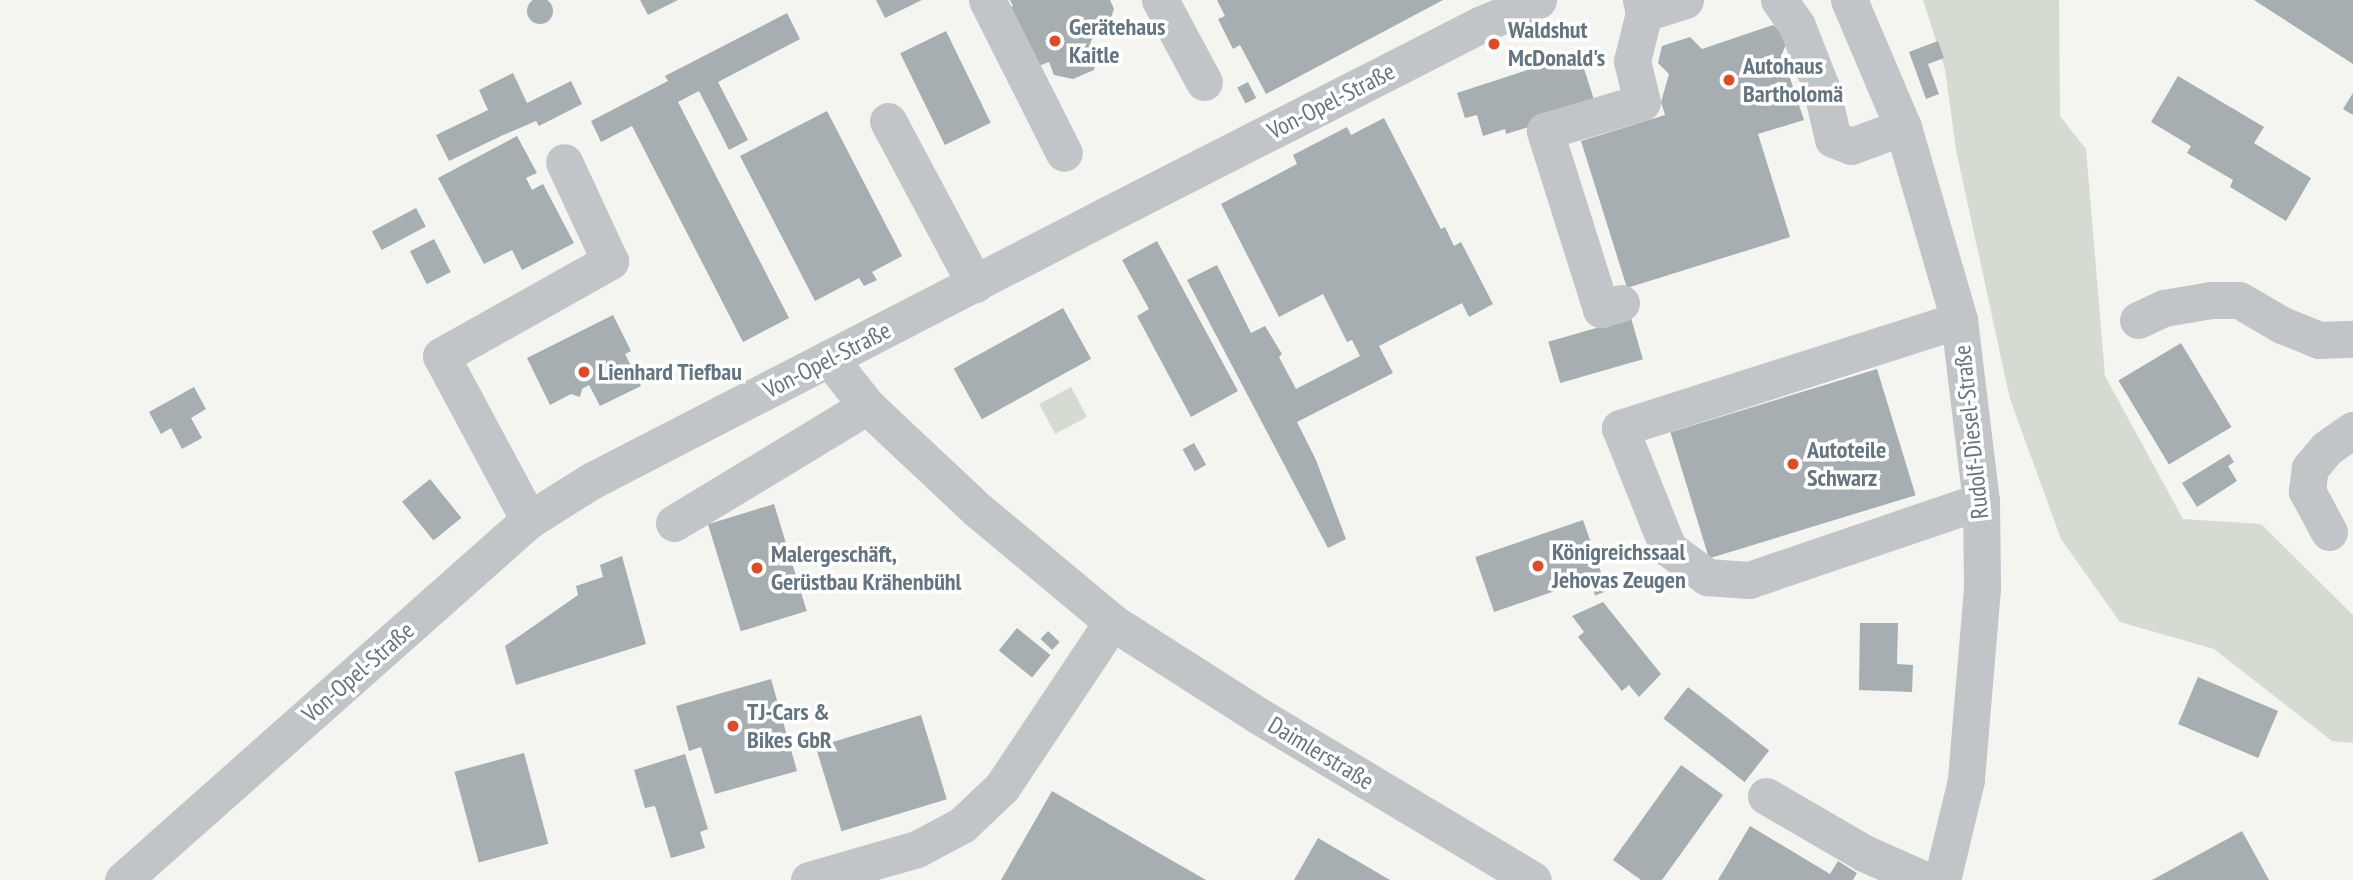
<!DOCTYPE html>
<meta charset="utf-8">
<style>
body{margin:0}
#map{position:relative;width:2353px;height:880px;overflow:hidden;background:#f4f4f0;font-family:"PT Sans Narrow",sans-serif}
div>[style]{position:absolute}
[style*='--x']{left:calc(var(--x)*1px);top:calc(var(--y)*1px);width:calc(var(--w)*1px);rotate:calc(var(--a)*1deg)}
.green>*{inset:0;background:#d5dbd1;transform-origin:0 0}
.building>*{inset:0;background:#a6aeb2;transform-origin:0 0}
.round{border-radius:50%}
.minor>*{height:37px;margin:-18.5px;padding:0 18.5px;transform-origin:18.5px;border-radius:18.5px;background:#c2c5c8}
.dots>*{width:19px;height:19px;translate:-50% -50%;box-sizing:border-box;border:4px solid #fff;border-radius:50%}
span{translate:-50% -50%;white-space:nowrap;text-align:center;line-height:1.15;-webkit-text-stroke:7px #fff;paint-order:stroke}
.poi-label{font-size:24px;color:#647480;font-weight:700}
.left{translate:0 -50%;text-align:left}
.street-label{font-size:24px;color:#647480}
</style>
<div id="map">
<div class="green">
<i style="clip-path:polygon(1923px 0,2059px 0,2060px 116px,2086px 149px,2105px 376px,2183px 519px,2261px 524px,2353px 615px,2353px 743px,2332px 741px,2214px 649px,2120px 622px,2061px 539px,2010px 399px,1956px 150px,1945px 69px)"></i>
<i style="left:1071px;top:387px;width:34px;height:36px;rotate:62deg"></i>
</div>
<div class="building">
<i class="round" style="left:527px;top:-2px;width:26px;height:26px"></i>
<i style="clip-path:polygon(640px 0,678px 0,648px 15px)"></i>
<i style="clip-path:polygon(876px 0,922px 0,885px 18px)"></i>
<i style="clip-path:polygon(1010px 0,1110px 0,1114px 9px,1106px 32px,1092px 39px,1089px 47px,1098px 51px,1094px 70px,1073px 79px,1054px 75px,1049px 62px,1033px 68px,1003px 10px,1013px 6px)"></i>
<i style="clip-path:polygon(1217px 0,1443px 0,1266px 94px,1240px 45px,1233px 49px,1218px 19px,1225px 16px)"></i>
<i style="clip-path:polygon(2254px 0,2353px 0,2353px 64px)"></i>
<i style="clip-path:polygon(787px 13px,800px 39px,718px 82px,748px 140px,729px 150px,699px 91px,678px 102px,789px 318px,743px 342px,632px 126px,601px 142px,591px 121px,668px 81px,665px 76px)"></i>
<i style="clip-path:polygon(1773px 25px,1789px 37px,1782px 54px,1804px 120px,1758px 134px,1790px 237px,1627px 288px,1581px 141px,1665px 115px,1661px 102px,1669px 74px,1658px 63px,1662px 46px,1690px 37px,1702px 49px)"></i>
<i style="left:946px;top:31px;width:102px;height:51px;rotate:64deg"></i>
<i style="clip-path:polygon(1938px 41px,1944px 58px,1928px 64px,1939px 94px,1926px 99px,1909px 52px)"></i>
<i style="clip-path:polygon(1579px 53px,1596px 106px,1506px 134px,1505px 129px,1483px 136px,1477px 115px,1465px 118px,1457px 93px)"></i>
<i style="clip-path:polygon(513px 73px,527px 103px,571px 81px,582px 104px,539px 126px,536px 121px,501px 136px,449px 161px,436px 135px,488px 110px,479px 90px)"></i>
<i style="clip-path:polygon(2178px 76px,2264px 127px,2254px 143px,2311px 178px,2286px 221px,2230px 187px,2233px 180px,2187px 153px,2191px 146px,2151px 122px)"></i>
<i style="left:1248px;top:82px;width:18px;height:12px;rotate:63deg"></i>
<i style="clip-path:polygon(2353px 93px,2353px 115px,2343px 109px)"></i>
<i style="clip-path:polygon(827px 111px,902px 256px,872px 272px,877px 280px,864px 286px,859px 278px,815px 301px,740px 156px)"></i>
<i style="clip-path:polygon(1384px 118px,1441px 229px,1445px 227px,1454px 246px,1461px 242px,1493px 304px,1469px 317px,1462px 303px,1379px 346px,1393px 373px,1297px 422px,1316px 460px,1346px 539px,1328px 548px,1187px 280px,1217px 265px,1251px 333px,1265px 326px,1282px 354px,1279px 357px,1296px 389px,1360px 356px,1352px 340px,1347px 342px,1323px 294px,1279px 317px,1221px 204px,1297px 164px,1293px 155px,1347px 127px,1351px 135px)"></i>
<i style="clip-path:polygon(517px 136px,537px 173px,526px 178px,532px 190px,543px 184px,574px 243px,522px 270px,512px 250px,484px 264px,438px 178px)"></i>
<i style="left:416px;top:208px;width:21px;height:50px;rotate:62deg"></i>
<i style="left:434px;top:239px;width:37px;height:27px;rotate:63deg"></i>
<i style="clip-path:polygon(1157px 241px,1238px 391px,1191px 417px,1137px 316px,1149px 309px,1122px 260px)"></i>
<i style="left:1063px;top:308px;width:58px;height:125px;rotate:61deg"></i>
<i style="clip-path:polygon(613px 315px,631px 351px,625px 354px,641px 386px,600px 406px,589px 385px,582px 389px,580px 397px,571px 394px,550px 405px,527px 358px)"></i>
<i style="left:1631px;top:318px;width:43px;height:86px;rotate:74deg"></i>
<i style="left:2181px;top:343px;width:98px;height:73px;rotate:59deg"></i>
<i style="left:1877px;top:369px;width:132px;height:216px;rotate:73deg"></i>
<i style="clip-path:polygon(194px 387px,206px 409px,191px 418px,202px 438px,182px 449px,171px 428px,161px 434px,149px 412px)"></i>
<i style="left:1194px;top:443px;width:25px;height:13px;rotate:61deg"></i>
<i style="clip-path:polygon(2229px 454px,2234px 462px,2228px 466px,2237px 481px,2197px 507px,2182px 483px)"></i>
<i style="left:430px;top:479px;width:50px;height:36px;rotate:51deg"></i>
<i style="left:774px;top:504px;width:112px;height:69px;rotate:73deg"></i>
<i style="left:1583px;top:520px;width:58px;height:114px;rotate:71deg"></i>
<i style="clip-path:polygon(622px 556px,646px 644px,516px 685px,505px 646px,578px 595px,576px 586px,603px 577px,600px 565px)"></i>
<i style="left:1605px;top:582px;width:9px;height:14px;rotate:69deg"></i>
<i style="clip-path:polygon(1603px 602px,1661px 674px,1639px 697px,1629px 685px,1622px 691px,1578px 637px,1584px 632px,1572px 616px)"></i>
<i style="clip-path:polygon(1860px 623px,1898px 623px,1897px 664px,1913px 665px,1912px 692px,1859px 690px)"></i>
<i style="left:1017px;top:628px;width:43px;height:29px;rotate:39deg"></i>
<i style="left:1048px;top:631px;width:16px;height:11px;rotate:43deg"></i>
<i style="left:2198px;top:677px;width:87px;height:51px;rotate:23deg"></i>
<i style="clip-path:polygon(771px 679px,797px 771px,715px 794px,701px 747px,689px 751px,676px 706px)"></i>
<i style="left:1688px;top:687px;width:103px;height:40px;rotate:38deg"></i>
<i style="left:921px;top:715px;width:88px;height:110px;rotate:73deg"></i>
<i style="left:524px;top:753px;width:94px;height:72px;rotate:75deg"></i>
<i style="clip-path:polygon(685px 754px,708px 829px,700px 832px,705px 848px,671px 858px,655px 806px,645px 808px,634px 770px)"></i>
<i style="clip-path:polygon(1681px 765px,1723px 795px,1662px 880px,1641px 880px,1613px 860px)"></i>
<i style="clip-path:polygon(1052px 791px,1145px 845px,1206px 880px,1001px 880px)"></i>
<i style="clip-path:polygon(1750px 826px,1830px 874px,1838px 861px,1857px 873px,1853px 880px,1718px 880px)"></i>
<i style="clip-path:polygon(2242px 831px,2269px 880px,2152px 880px)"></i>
<i style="clip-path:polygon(1318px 838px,1390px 880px,1294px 880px)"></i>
</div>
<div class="minor">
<i style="--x:987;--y:0;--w:171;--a:63.3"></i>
<i style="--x:1160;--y:0;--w:93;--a:61.8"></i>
<i style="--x:1641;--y:0;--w:13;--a:77"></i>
<i style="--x:1644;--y:13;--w:43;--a:-17.6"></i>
<i style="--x:1779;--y:0;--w:32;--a:55"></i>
<i style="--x:1797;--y:26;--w:66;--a:68.5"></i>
<i style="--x:1821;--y:87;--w:53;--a:77"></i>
<i style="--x:1833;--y:139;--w:19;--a:21"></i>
<i style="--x:1851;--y:146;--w:55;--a:-20.1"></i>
<i style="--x:1849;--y:0;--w:138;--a:67"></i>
<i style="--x:1903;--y:127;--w:201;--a:73.8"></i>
<i style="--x:1959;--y:320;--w:182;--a:83.1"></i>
<i style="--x:1981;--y:501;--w:87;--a:89.3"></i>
<i style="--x:1982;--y:588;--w:193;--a:94.8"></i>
<i style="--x:1966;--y:780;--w:103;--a:103.5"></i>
<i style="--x:888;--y:121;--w:185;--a:61.9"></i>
<i style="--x:1621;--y:303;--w:21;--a:163"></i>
<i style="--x:1601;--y:309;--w:187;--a:-107.5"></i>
<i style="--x:1545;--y:131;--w:101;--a:-16.6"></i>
<i style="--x:1642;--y:102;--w:42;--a:-103.7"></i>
<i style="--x:1632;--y:61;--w:49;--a:-76"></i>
<i style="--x:1959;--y:320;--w:356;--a:162.3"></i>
<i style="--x:1620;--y:428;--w:129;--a:68.2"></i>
<i style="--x:1668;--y:548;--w:49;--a:36.6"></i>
<i style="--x:1707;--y:577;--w:42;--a:4.1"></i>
<i style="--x:1749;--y:580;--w:245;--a:-18.8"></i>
<i style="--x:2138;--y:320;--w:29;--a:-25"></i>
<i style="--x:2164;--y:308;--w:48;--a:-9.7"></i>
<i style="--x:2211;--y:300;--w:28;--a:0"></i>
<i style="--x:2239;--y:300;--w:50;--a:30.2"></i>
<i style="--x:2282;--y:325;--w:40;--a:22"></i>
<i style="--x:2319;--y:340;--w:34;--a:-2"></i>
<i style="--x:829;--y:358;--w:61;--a:51.6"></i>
<i style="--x:867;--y:406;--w:154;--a:43.2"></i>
<i style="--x:979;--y:511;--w:173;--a:39.8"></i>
<i style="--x:1112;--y:622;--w:174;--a:32.6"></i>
<i style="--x:1259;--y:716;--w:319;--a:30.9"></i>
<i style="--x:529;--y:520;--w:186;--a:-118.2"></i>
<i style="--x:441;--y:356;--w:194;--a:-29.3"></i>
<i style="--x:610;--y:261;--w:109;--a:-114.9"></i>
<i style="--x:674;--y:523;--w:226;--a:-31.2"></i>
<i style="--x:2329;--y:532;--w:47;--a:-118.2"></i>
<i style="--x:2307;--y:491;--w:23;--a:-83"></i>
<i style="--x:2310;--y:468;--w:26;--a:-50"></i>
<i style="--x:2327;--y:448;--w:32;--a:-35"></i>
<i style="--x:1766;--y:796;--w:113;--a:30.2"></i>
<i style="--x:1864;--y:853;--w:67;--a:23.9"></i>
<i style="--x:123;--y:880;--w:543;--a:-41.56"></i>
<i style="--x:529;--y:520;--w:73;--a:-32.2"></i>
<i style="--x:591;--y:481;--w:572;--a:-27.28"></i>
<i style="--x:1099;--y:219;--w:430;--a:-27"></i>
<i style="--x:1482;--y:24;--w:61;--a:-23.2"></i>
<i style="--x:809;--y:880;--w:112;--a:-16"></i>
<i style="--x:917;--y:849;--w:51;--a:-28.1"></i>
<i style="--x:962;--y:825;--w:55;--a:-43.5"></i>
<i style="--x:1002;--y:787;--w:198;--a:-56.3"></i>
</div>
<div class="dots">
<i style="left:1055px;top:41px;background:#db4d29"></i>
<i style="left:1494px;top:44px;background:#db4d29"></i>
<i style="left:1729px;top:80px;background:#db4d29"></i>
<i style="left:584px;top:372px;background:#db4d29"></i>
<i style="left:1793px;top:464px;background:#db4d29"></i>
<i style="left:1538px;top:566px;background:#db4d29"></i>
<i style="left:757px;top:568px;background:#db4d29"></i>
<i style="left:733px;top:726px;background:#db4d29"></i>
</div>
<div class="poi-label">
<span class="left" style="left:1069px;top:41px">Gerätehaus<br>Kaitle</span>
<span class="left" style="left:1508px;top:44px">Waldshut<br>McDonald's</span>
<span class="left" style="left:1743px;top:80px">Autohaus<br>Bartholomä</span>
<span class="left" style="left:598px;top:372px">Lienhard Tiefbau</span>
<span class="left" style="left:1807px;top:464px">Autoteile<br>Schwarz</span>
<span class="left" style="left:1552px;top:566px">Königreichssaal<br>Jehovas Zeugen</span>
<span class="left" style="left:771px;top:568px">Malergeschäft,<br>Gerüstbau Krähenbühl</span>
<span class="left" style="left:747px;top:726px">TJ-Cars &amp;<br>Bikes GbR</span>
</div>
<div class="street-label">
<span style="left:1331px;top:101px;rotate:-27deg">Von-Opel-Straße</span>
<span style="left:827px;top:360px;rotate:-27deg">Von-Opel-Straße</span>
<span style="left:1971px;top:432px;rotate:-96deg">Rudolf-Diesel-Straße</span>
<span style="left:358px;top:672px;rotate:-41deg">Von-Opel-Straße</span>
<span style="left:1321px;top:753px;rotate:31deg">Daimlerstraße</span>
</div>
</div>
